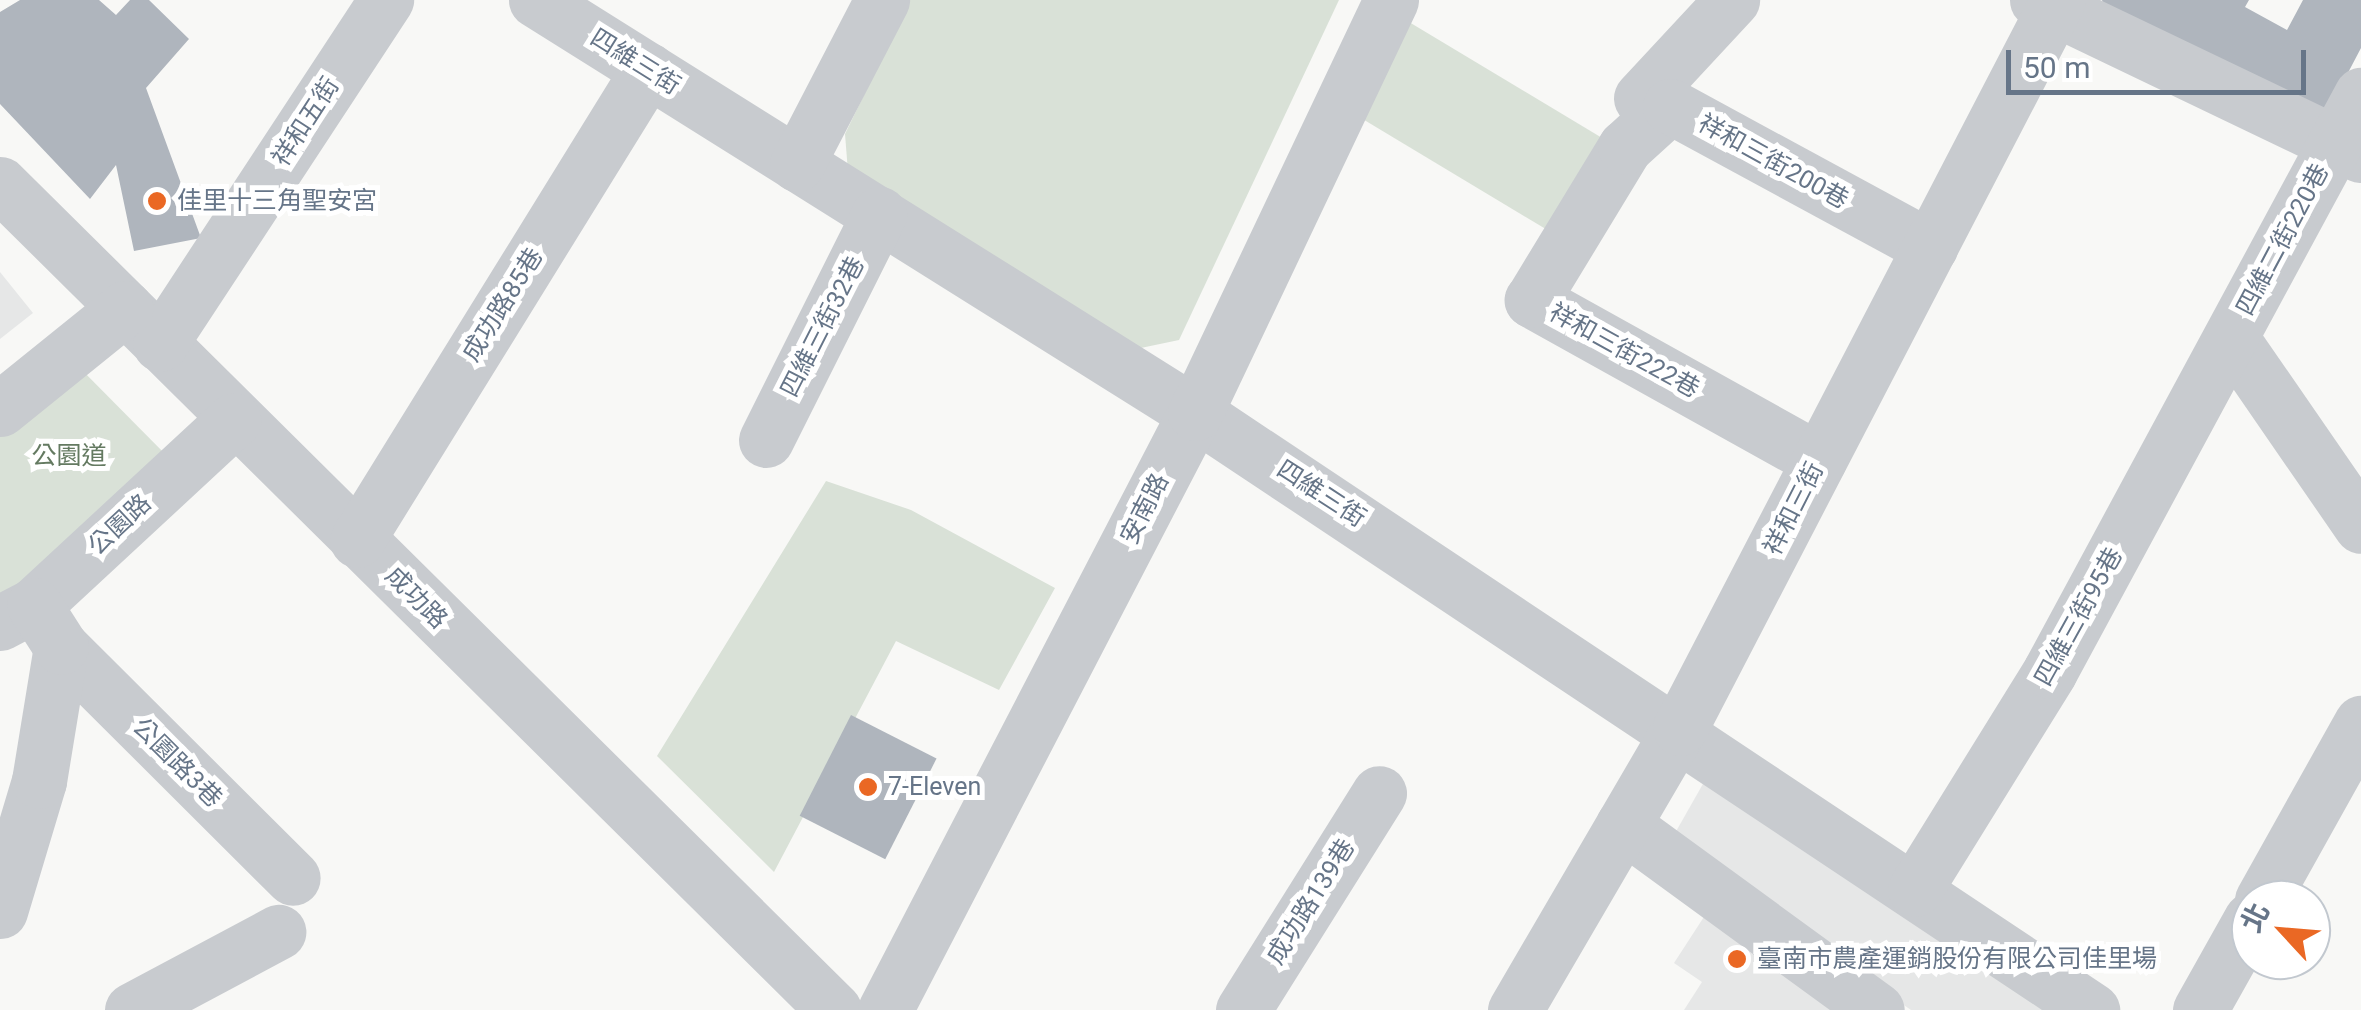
<!DOCTYPE html>
<meta charset="utf-8">
<style>
body{margin:0}
#map{position:relative;width:2361px;height:1010px;overflow:hidden;background:#f8f8f6;font-family:Roboto,"Noto Sans TC",sans-serif}
div>[style]{position:absolute}
[style*='--x']{left:calc(var(--x)*1px);top:calc(var(--y)*1px);width:calc(var(--w)*1px);rotate:calc(var(--a)*1deg)}
.built>*{inset:0;background:#e6e7e7}
.green>*{inset:0;background:#d9e1d7;transform-origin:0 0}
.building>*{inset:0;background:#afb5bd;transform-origin:0 0}
.minor>*{height:55px;margin:-27.5px;padding:0 27.5px;transform-origin:27.5px;border-radius:27.5px;background:#c8cbcf}
.dots>*{width:28px;height:28px;translate:-50% -50%;box-sizing:border-box;border:5px solid #fff;border-radius:50%}
span{translate:-50% -50%;white-space:nowrap;text-align:center;line-height:1.15;-webkit-text-stroke:10px #fff;paint-order:stroke}
.street-label{font-size:25px;color:#667588}
.poi-label{font-size:25px;color:#667588}
.left{translate:0 -50%;text-align:left}
.park-label{font-size:25px;color:#647a61}
.north{position:absolute;left:2231px;top:880px;width:100px;height:100px;box-sizing:border-box;background:#fff;border:2px solid #c2c8cf;border-radius:50%;rotate:296deg;font-size:28px;font-weight:700;line-height:40px;text-align:center;color:#667588}
.north::after{content:'';display:block;margin:auto;width:35px;height:45px;background:#ea6824;clip-path:polygon(50% 0,100% 100%,50% 72%,0 100%)}
.scale{position:absolute;left:2006px;top:50px;width:300px;height:45px;box-sizing:border-box;border:5px solid #667588;border-top:0;padding-left:12px;font-size:30px;line-height:35px;white-space:nowrap;color:#667588;-webkit-text-stroke:8px #fff;paint-order:stroke}
</style>
<div id="map">
<div class="built">
<i style="clip-path:polygon(0 272px,33px 313px,0 339px)"></i>
<i style="clip-path:polygon(1708px 775px,2058px 1010px,1911px 1010px,1670px 842px)"></i>
<i style="clip-path:polygon(1711px 906px,1852px 1010px,1684px 1010px,1702px 982px,1674px 963px)"></i>
</div>
<div class="green">
<i style="clip-path:polygon(910px 0,1339px 0,1179px 340px,1136px 349px,848px 172px,845px 134px)"></i>
<i style="left:1409px;top:22px;width:237px;height:107px;rotate:31deg"></i>
<i style="clip-path:polygon(73px 361px,171px 460px,0 607px,0 419px)"></i>
<i style="clip-path:polygon(826px 481px,911px 510px,1055px 588px,999px 690px,896px 641px,774px 872px,657px 756px)"></i>
</div>
<div class="building">
<i style="clip-path:polygon(20px 0,99px 0,116px 15px,130px 0,149px 0,189px 39px,146px 88px,201px 238px,134px 251px,116px 165px,90px 199px,0 104px,0 12px)"></i>
<i style="clip-path:polygon(2102px 0,2249px 0,2245px 7px,2287px 30px,2303px 0,2361px 0,2361px 48px,2330px 107px,2306px 114px,2105px 10px)"></i>
<i style="left:851px;top:715px;width:96px;height:113px;rotate:27deg"></i>
</div>
<div class="minor">
<i style="--x:536;--y:0;--w:778;--a:32.08"></i>
<i style="--x:1195;--y:413;--w:1078;--a:33.65"></i>
<i style="--x:2037;--y:0;--w:359;--a:25.6"></i>
<i style="--x:1641;--y:98;--w:134;--a:-47.1"></i>
<i style="--x:797;--y:164;--w:185;--a:-62.6"></i>
<i style="--x:0;--y:184;--w:1174;--a:44.72"></i>
<i style="--x:2232;--y:339;--w:227;--a:55.4"></i>
<i style="--x:160;--y:344;--w:412;--a:-56.7"></i>
<i style="--x:0;--y:409;--w:161;--a:-38.9"></i>
<i style="--x:766;--y:440;--w:253;--a:-63.4"></i>
<i style="--x:1819;--y:460;--w:329;--a:-150.9"></i>
<i style="--x:1532;--y:300;--w:179;--a:-58.7"></i>
<i style="--x:1625;--y:147;--w:61;--a:-42.3"></i>
<i style="--x:1670;--y:106;--w:296;--a:28.5"></i>
<i style="--x:357;--y:540;--w:553;--a:-58.24"></i>
<i style="--x:0;--y:623;--w:38;--a:-28"></i>
<i style="--x:34;--y:605;--w:272;--a:-42.8"></i>
<i style="--x:61;--y:647;--w:327;--a:44.9"></i>
<i style="--x:1623;--y:825;--w:314;--a:36.1"></i>
<i style="--x:1915;--y:889;--w:256;--a:-58.2"></i>
<i style="--x:2050;--y:671;--w:655;--a:-61.63"></i>
<i style="--x:2262;--y:900;--w:203;--a:-60.8"></i>
<i style="--x:0;--y:911;--w:136;--a:-73.3"></i>
<i style="--x:39;--y:781;--w:136;--a:-80.7"></i>
<i style="--x:61;--y:647;--w:50;--a:-122.7"></i>
<i style="--x:132;--y:1010;--w:166;--a:-28.1"></i>
<i style="--x:885;--y:1010;--w:673;--a:-62.56"></i>
<i style="--x:1195;--y:413;--w:457;--a:-64.6"></i>
<i style="--x:1243;--y:1010;--w:256;--a:-57.9"></i>
<i style="--x:1515;--y:1010;--w:327;--a:-59.7"></i>
<i style="--x:1680;--y:728;--w:820;--a:-62.56"></i>
<i style="--x:2200;--y:1010;--w:104;--a:-60.7"></i>
</div>
<div class="dots">
<i style="left:157px;top:201px;background:#ea6824"></i>
<i style="left:868px;top:787px;background:#ea6824"></i>
<i style="left:1737px;top:959px;background:#ea6824"></i>
</div>
<div class="street-label">
<span style="left:635px;top:62px;rotate:32deg">四維三街</span>
<span style="left:306px;top:122px;rotate:-57deg">祥和五街</span>
<span style="left:1773px;top:162px;rotate:29deg">祥和三街200巷</span>
<span style="left:2283px;top:240px;rotate:-62deg">四維二街220巷</span>
<span style="left:503px;top:305px;rotate:-58deg">成功路85巷</span>
<span style="left:823px;top:327px;rotate:-63deg">四維三街32巷</span>
<span style="left:1624px;top:351px;rotate:29deg">祥和三街222巷</span>
<span style="left:1321px;top:494px;rotate:33deg">四維三街</span>
<span style="left:1145px;top:509px;rotate:-63deg">安南路</span>
<span style="left:1794px;top:509px;rotate:-63deg">祥和三街</span>
<span style="left:120px;top:525px;rotate:-43deg">公園路</span>
<span style="left:416px;top:598px;rotate:45deg">成功路</span>
<span style="left:2079px;top:617px;rotate:-61deg">四維三街95巷</span>
<span style="left:177px;top:763px;rotate:45deg">公園路3巷</span>
<span style="left:1311px;top:902px;rotate:-58deg">成功路139巷</span>
</div>
<div class="poi-label">
<span class="left" style="left:177px;top:201px">佳里十三角聖安宮</span>
<span class="left" style="left:888px;top:787px">7-Eleven</span>
<span class="left" style="left:1757px;top:959px">臺南市農產運銷股份有限公司佳里場</span>
</div>
<div class="park-label">
<span style="left:69px;top:456px">公園道</span>
</div>
<div class="north">北</div>
<div class="scale">50 m</div>
</div>
